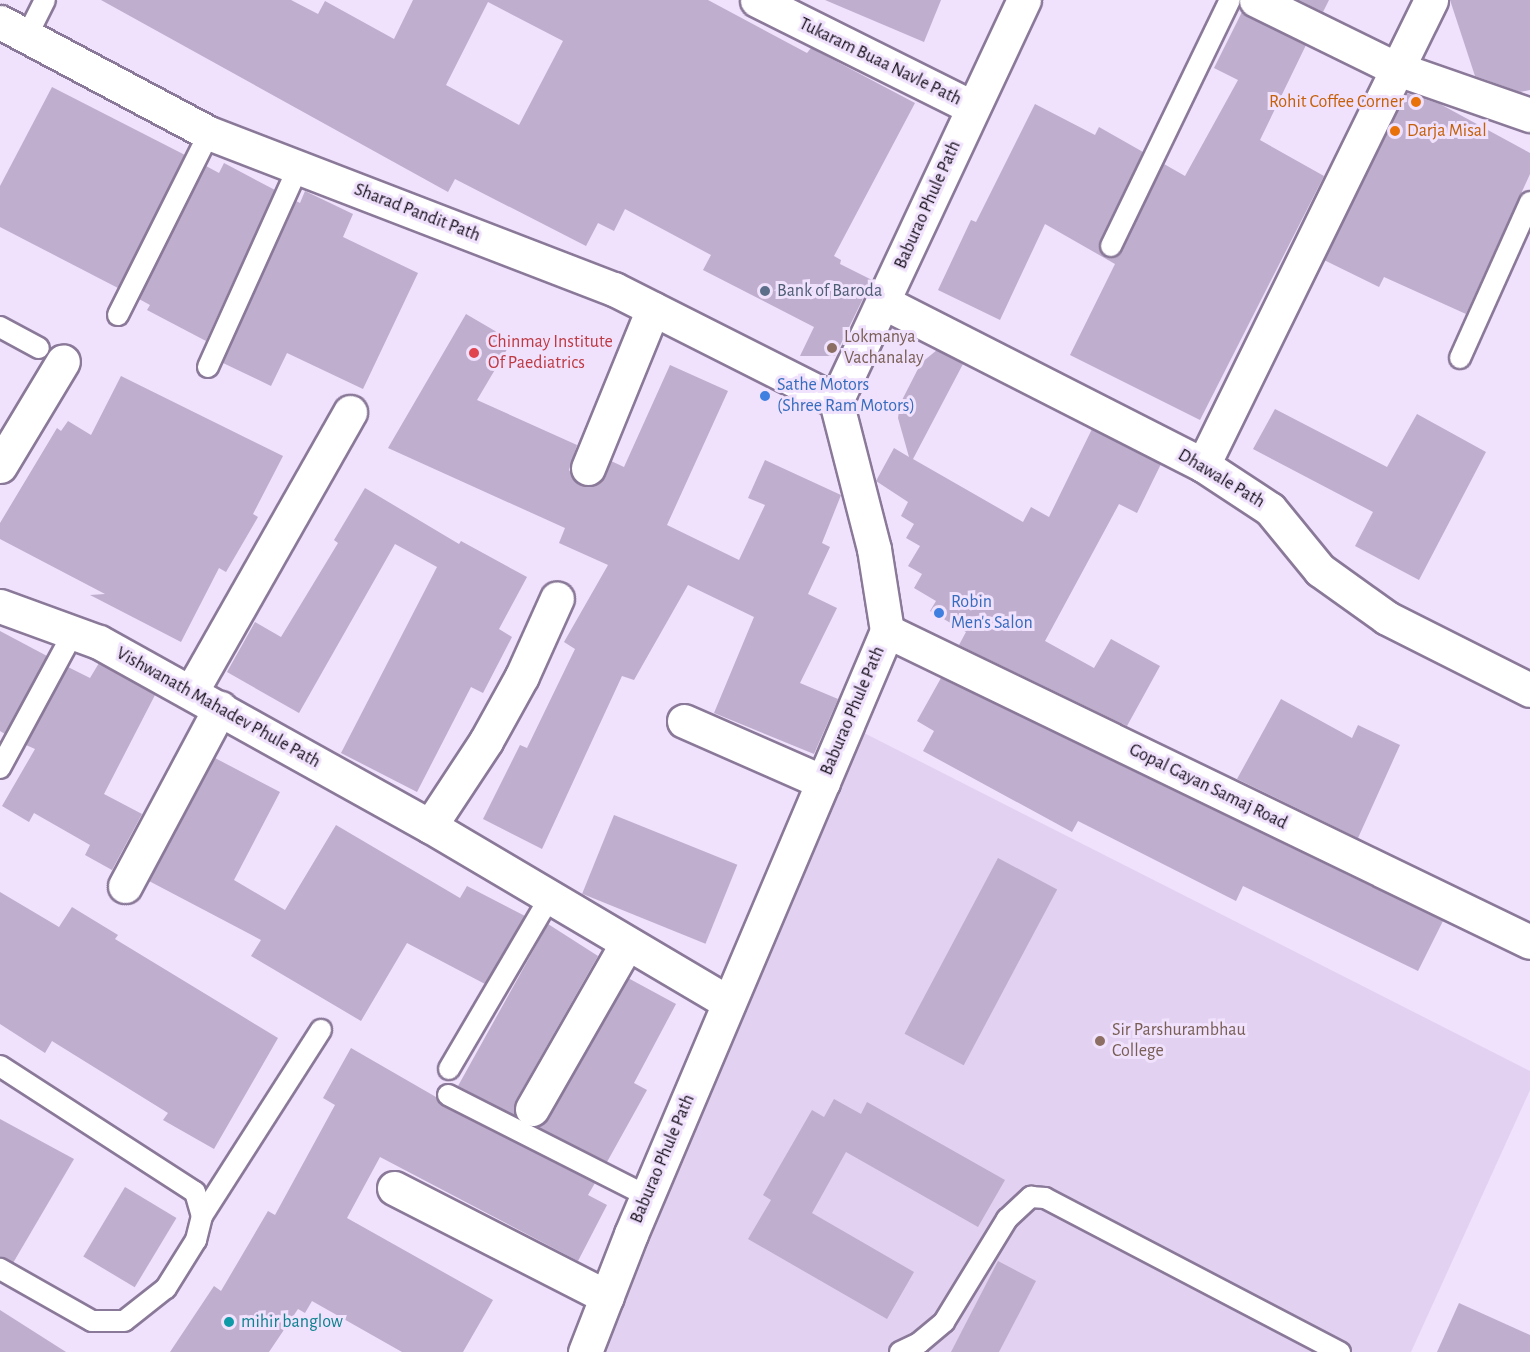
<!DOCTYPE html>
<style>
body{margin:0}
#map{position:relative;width:1530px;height:1352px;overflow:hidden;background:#f0e1fd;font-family:"Alegreya Sans",sans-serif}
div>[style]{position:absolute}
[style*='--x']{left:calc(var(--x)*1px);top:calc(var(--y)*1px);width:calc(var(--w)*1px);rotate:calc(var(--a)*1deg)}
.built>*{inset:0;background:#e2d1f1}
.building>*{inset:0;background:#bfaece;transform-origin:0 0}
.roads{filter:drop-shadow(2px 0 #8a7998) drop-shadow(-2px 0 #8a7998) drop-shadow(0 2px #8a7998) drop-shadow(0 -2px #8a7998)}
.lane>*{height:20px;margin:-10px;padding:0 10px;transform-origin:10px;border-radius:10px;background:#fff}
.street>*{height:33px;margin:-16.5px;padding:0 16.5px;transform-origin:16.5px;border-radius:16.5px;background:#fff}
.secondary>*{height:33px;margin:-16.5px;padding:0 16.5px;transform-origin:16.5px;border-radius:16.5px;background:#fff}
.dots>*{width:16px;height:16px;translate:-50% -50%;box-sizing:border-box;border:3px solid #f0e1fd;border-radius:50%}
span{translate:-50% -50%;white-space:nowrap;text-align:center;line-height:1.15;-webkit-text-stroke:6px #f0e1fd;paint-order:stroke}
.street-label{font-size:18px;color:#140e19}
.food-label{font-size:18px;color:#c56008}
.right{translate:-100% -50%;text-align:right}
.left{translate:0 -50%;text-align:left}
.service-label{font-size:18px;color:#4e5e75}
.education-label{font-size:18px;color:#785e54}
.health-label{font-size:18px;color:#be3a42}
.shop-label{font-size:18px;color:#366cbe}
.culture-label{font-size:18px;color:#0d838f}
</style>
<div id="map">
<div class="built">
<i style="clip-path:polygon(864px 733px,1530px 1071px,1530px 1090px,1411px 1352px,605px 1352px,743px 1010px)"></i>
</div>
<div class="building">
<i style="clip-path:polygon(evenodd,101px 0,291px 0,318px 14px,325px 1px,394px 39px,413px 0,708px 0,807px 53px,811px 48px,915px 103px,834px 256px,841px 260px,840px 264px,872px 280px,835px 356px,800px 356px,814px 327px,703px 270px,711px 255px,625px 209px,614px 231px,598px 223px,586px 246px,455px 179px,448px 192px,101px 0,488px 2px,563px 41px,519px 125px,446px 85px,488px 2px)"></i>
<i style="clip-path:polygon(825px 0,941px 0,924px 42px)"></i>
<i style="clip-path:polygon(1299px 0,1329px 0,1323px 12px)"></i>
<i style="clip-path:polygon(1450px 0,1530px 0,1530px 90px,1520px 92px,1475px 76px)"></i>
<i style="clip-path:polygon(1242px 12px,1306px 45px,1260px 140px,1324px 176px,1200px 420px,1070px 355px,1115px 264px,1045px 224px,1000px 320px,938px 290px,971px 220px,976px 222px,1035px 104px,1095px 135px,1099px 127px,1143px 152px,1100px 241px,1105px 256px,1118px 256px,1164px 164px,1185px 176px,1238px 80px,1214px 68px)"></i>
<i style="clip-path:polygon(52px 87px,185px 155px,118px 288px,0 227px,0 186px)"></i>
<i style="clip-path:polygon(1406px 93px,1440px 104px,1530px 153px,1530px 174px,1466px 314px,1384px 277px,1379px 287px,1324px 260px)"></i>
<i style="clip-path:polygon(224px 163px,275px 190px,206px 341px,147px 310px,150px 305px,139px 299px,206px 166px,219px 173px)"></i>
<i style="clip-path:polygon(305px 191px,353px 214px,343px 237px,418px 273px,363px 389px,287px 353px,271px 386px,223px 363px,296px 201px,300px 203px)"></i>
<i style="clip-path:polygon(466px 314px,512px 341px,477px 400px,577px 445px,569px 470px,580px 485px,599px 483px,611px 461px,624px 467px,670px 365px,728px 391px,667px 525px,739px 560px,765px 505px,748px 498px,765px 460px,841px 495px,822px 543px,830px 547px,808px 594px,837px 608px,800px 683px,838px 699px,814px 754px,714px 713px,754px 617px,688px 585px,634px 680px,622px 676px,542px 849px,483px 819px,520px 745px,527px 748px,575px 649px,564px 642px,608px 565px,559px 543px,565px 528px,388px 448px)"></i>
<i style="clip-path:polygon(937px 350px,963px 364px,913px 459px,1023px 522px,1031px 507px,1049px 517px,1092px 429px,1161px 464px,1137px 513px,1119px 504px,1045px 641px,1094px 668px,1111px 639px,1160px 666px,1127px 726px,959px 645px,966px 632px,930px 611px,936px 601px,914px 588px,922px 574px,908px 566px,920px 546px,906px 538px,914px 524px,901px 516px,908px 502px,876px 481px,894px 448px,909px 457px,898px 418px,900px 404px,921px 363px)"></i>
<i style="clip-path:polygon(121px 376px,283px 456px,253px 514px,258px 517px,226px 572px,219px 568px,181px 642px,90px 595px,105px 594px,0 539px,0 523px,57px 428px,61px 431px,68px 421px,91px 435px)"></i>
<i style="clip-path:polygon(1275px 409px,1387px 467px,1417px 414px,1486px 452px,1419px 580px,1355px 546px,1373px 512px,1253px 449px)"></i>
<i style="clip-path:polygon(365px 488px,459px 544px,461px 541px,527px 577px,499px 629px,512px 637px,483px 693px,471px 687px,417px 792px,341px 753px,437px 567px,395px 544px,299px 713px,227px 672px,255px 622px,281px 637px,338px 543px,334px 540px)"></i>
<i style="clip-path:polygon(0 631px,47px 656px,5px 734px,0 731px)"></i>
<i style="clip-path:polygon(99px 663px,155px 695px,104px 794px,142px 814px,112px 870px,85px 855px,90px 845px,34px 813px,29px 822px,2px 806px,35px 749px,26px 745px,68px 667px,90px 678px)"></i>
<i style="clip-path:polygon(941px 678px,1443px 921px,1418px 971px,1243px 886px,1236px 901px,1078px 821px,1072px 832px,923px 751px,934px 731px,917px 721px)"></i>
<i style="clip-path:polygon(1281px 699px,1352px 738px,1358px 725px,1400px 745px,1358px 838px,1237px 779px)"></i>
<i style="clip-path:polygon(215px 758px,280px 792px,234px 880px,285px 910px,336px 825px,460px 898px,467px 886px,525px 916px,485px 984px,407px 943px,361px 1021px,251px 956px,261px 940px,149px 881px)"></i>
<i style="left:614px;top:815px;width:133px;height:85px;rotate:22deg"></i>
<i style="left:998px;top:858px;width:67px;height:199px;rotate:28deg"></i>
<i style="clip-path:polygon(0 892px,59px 927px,72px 907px,118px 935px,115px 939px,278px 1038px,214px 1149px,163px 1120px,168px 1113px,52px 1041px,45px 1053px,0 1024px)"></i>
<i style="clip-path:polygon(548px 924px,598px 956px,516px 1100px,515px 1116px,458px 1086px)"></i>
<i style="clip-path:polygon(628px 978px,676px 1004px,634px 1083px,647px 1090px,607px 1162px,537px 1127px,548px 1118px)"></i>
<i style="clip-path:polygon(351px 1048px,436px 1097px,443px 1106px,595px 1183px,588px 1195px,607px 1205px,578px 1261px,380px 1157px,347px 1218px,493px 1300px,463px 1352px,402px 1352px,312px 1301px,305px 1313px,298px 1309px,269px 1352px,170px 1352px,214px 1286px,221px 1291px,268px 1211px,275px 1215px,335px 1105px,323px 1098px)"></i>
<i style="clip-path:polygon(834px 1099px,861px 1114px,867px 1102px,1005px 1180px,978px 1227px,846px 1152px,812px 1213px,914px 1272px,887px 1319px,748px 1239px,771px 1200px,763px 1195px,812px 1110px,824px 1117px)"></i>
<i style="clip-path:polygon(0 1119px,74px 1159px,13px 1263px,0 1257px)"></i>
<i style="left:125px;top:1187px;width:60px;height:81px;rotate:31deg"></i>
<i style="clip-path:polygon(998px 1261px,1036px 1281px,999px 1352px,951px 1352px)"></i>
<i style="clip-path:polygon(1459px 1303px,1530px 1335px,1530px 1352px,1437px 1352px)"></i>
<i style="clip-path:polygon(0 1310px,66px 1352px,0 1352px)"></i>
</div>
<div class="roads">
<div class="lane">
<i style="--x:27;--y:36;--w:40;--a:-63.4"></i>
<i style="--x:1111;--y:246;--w:273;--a:-64.2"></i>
<i style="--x:118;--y:315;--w:203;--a:-63.4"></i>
<i style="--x:0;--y:327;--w:44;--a:28.3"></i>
<i style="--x:1460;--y:358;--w:171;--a:-65.8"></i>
<i style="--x:208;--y:367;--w:218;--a:-65.7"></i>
<i style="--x:0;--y:768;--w:153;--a:-61.6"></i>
<i style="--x:0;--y:1066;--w:232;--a:32.9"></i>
<i style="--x:195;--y:1192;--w:25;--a:74"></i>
<i style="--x:202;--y:1216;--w:25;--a:104"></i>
<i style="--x:196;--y:1240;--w:57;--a:122"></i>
<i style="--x:166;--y:1288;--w:53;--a:141.8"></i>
<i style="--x:124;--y:1321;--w:32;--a:180"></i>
<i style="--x:92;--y:1321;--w:106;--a:-150.5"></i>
<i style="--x:449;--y:1069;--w:199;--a:-59.6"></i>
<i style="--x:448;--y:1095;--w:223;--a:26.9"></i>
<i style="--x:202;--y:1216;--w:221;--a:-57.4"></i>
<i style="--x:900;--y:1352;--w:21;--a:-25"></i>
<i style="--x:919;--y:1343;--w:33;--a:-40"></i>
<i style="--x:944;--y:1322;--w:121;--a:-58.5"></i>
<i style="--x:1007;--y:1219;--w:33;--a:-43"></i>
<i style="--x:1031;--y:1197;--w:14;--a:4"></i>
<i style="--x:1045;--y:1198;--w:333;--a:27.6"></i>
</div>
<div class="street">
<i style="--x:757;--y:0;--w:240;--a:26.5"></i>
<i style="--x:1256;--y:0;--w:155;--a:26.1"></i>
<i style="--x:1395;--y:68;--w:143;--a:19.2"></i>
<i style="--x:0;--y:22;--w:237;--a:28"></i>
<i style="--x:209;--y:133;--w:434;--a:21.1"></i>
<i style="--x:614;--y:289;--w:249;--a:26.8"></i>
<i style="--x:885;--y:303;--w:357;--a:27"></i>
<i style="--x:1203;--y:465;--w:80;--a:33.3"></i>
<i style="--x:1270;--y:509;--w:79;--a:50.7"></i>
<i style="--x:1320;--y:570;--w:82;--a:35.6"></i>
<i style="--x:1387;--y:618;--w:160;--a:26.7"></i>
<i style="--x:1203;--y:465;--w:518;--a:-63.88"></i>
<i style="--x:0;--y:466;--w:122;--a:-59"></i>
<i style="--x:588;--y:468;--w:172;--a:-67.8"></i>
<i style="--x:0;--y:606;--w:105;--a:20"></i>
<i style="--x:99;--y:642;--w:379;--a:29.1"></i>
<i style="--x:430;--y:826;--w:347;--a:30.6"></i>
<i style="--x:887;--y:631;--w:714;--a:25.81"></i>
<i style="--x:191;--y:692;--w:322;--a:-60.4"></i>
<i style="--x:684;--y:721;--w:152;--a:23.7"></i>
<i style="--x:430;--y:826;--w:102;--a:-56.6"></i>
<i style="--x:486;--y:741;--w:74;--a:-61"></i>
<i style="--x:522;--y:676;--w:85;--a:-65.8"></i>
<i style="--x:125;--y:886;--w:202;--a:-61.9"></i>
<i style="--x:532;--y:1109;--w:191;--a:-60.2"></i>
<i style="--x:394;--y:1188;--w:239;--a:27.1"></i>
</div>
<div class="secondary">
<i style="--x:585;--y:1352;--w:127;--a:-68.7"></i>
<i style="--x:631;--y:1234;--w:655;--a:-67"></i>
<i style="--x:887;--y:631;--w:83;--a:-99"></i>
<i style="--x:874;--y:549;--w:153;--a:-104.4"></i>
<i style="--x:836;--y:401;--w:443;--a:-64.9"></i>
</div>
</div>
<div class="dots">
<i style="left:1416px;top:102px;background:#e8710a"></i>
<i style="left:1395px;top:131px;background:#e8710a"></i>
<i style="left:765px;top:291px;background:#5c6f8a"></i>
<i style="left:832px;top:348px;background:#8d6e63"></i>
<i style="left:474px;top:353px;background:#e0444e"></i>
<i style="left:765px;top:396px;background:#3f7fe0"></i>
<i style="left:939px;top:613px;background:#3f7fe0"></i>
<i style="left:1100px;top:1041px;background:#8d6e63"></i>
<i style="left:229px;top:1322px;background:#0f9aa8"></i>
</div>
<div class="street-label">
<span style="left:880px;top:62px;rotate:26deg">Tukaram Buaa Navle Path</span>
<span style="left:928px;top:205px;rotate:-66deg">Baburao Phule Path</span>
<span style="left:417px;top:213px;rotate:21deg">Sharad Pandit Path</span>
<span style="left:1221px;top:479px;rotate:31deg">Dhawale Path</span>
<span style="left:218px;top:708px;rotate:29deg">Vishwanath Mahadev Phule Path</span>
<span style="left:853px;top:711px;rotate:-67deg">Baburao Phule Path</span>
<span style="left:1208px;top:787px;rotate:26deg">Gopal Gayan Samaj Road</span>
<span style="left:663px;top:1159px;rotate:-67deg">Baburao Phule Path</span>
</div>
<div class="food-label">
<span class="right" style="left:1404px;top:102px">Rohit Coffee Corner</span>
<span class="left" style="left:1407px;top:131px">Darja Misal</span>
</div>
<div class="service-label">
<span class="left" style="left:777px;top:291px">Bank of Baroda</span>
</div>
<div class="education-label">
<span class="left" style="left:844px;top:348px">Lokmanya<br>Vachanalay</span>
<span class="left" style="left:1112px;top:1041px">Sir Parshurambhau<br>College</span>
</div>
<div class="health-label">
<span class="left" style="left:488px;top:353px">Chinmay Institute<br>Of Paediatrics</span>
</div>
<div class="shop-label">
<span class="left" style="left:777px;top:396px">Sathe Motors<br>(Shree Ram Motors)</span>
<span class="left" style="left:951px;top:613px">Robin<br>Men's Salon</span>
</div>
<div class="culture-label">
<span class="left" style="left:241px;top:1322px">mihir banglow</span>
</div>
</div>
